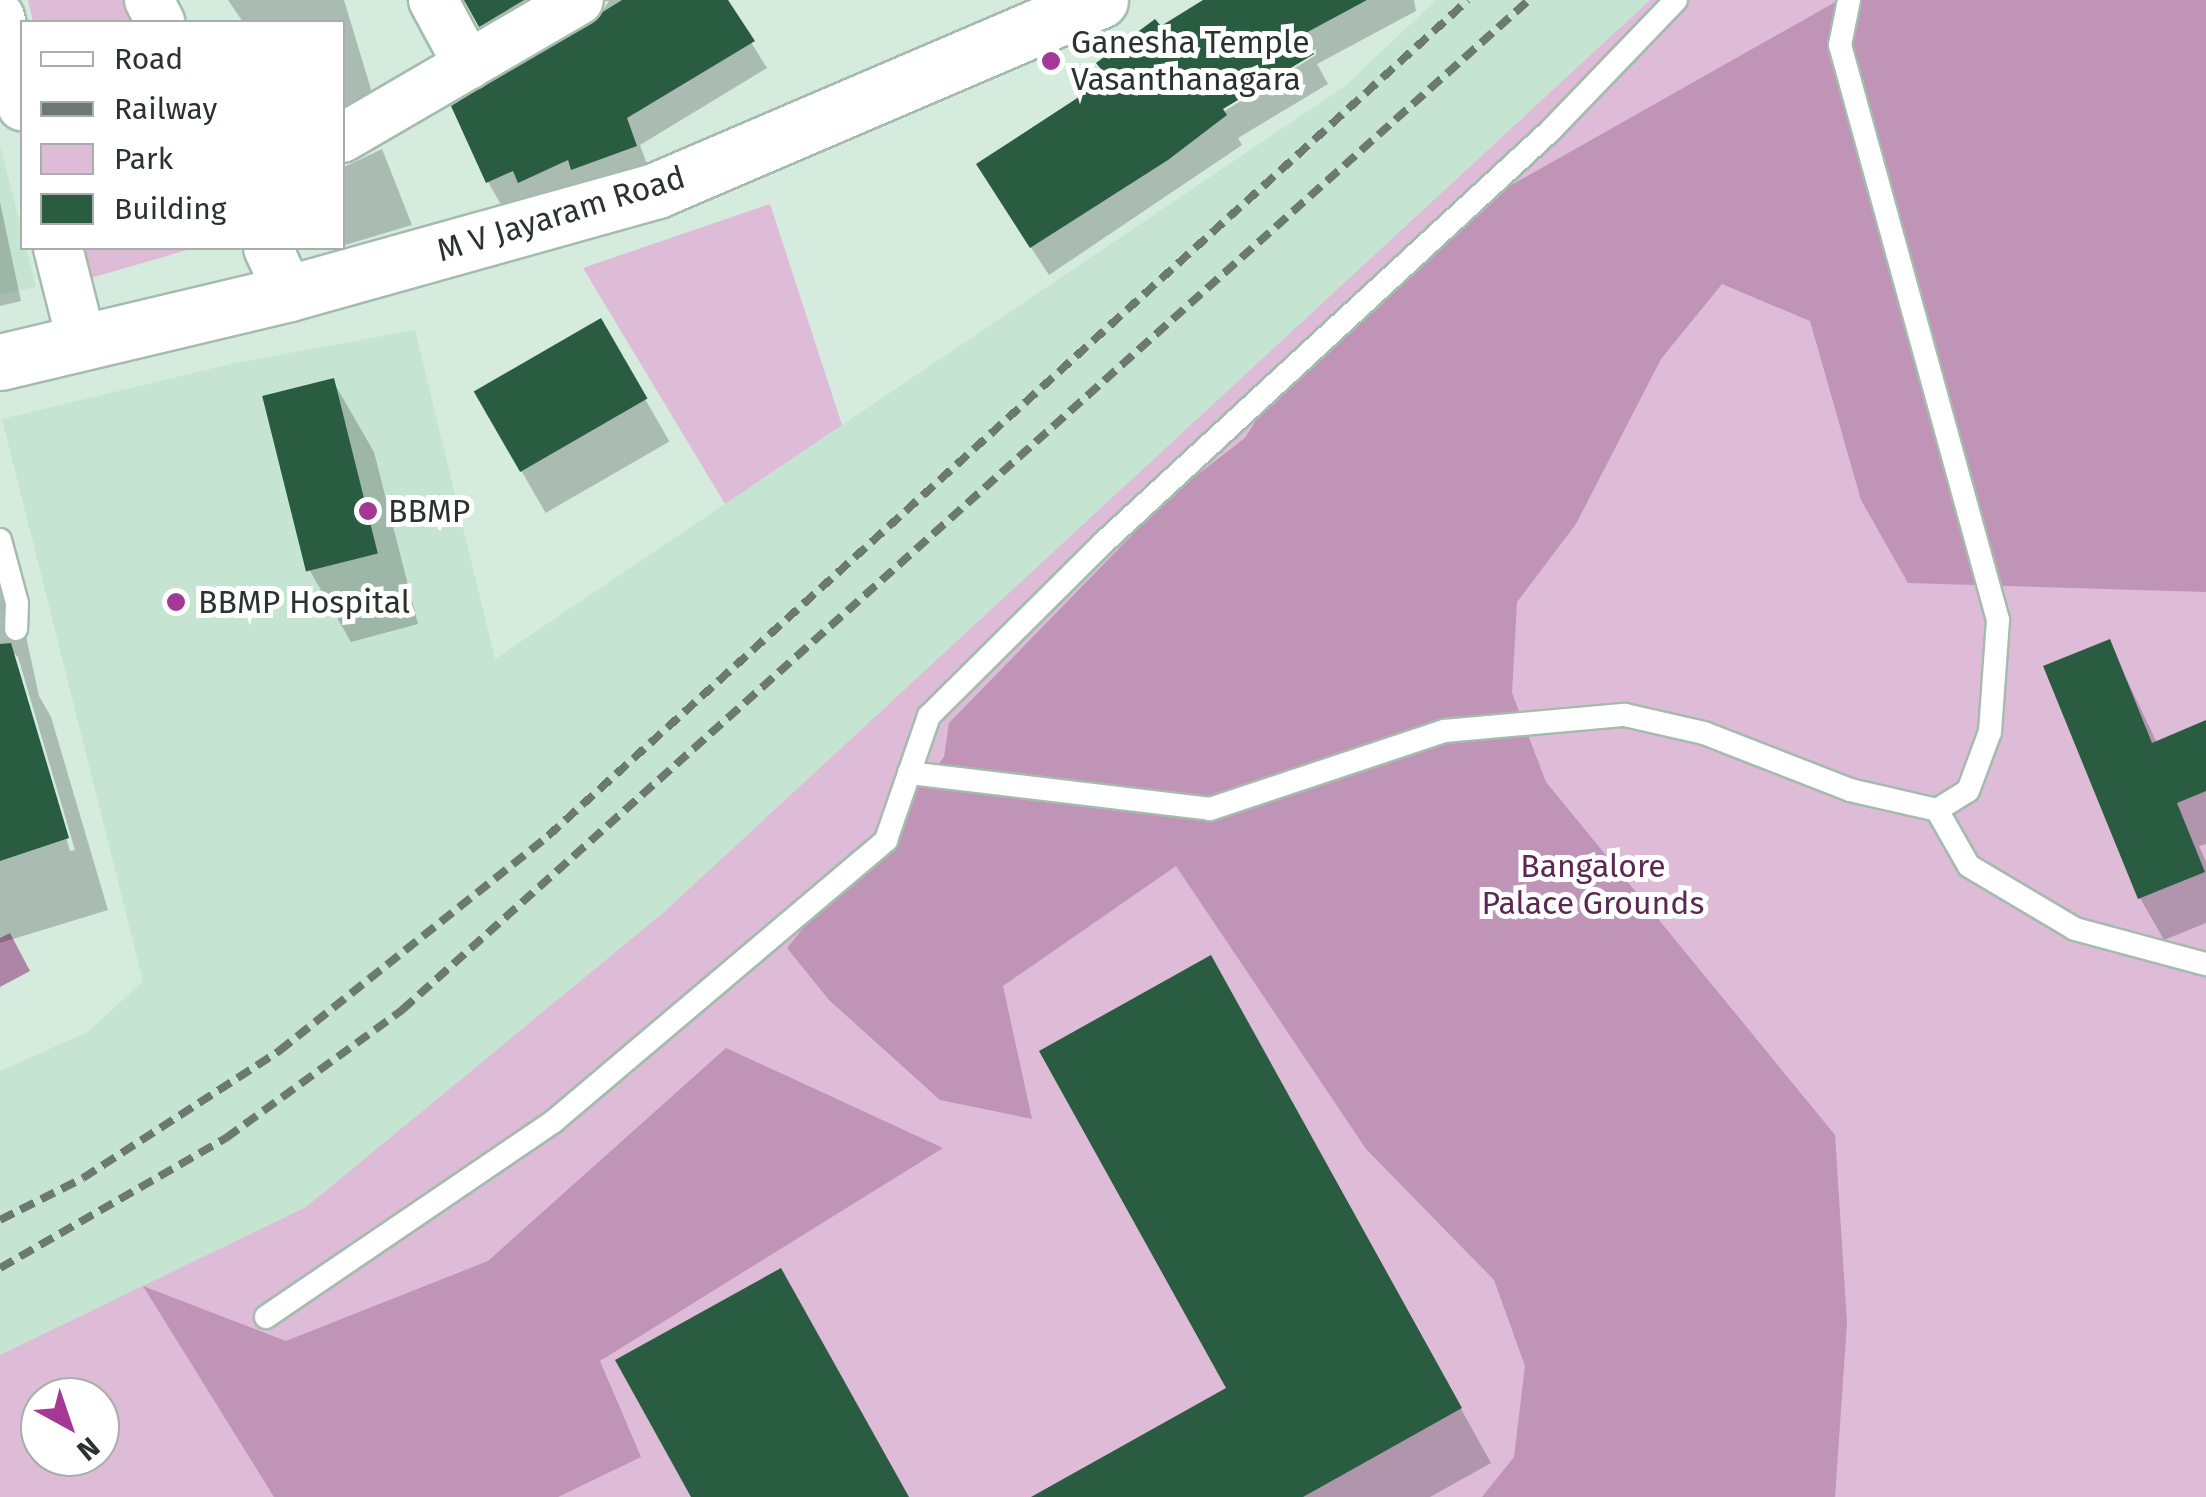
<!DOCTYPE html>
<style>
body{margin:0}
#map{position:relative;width:2206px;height:1497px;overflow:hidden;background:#d5ebde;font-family:"Fira Sans",sans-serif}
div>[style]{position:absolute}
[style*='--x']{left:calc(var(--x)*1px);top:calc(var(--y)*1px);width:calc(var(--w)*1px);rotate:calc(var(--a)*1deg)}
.built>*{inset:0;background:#c6e4d2}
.green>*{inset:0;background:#debbd7}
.forest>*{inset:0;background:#bf94b6}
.water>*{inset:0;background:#af85a6}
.shadow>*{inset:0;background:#0003;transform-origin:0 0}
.building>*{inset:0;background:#2a5c42;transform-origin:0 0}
.roads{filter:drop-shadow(2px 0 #a5bbae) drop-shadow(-2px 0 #a5bbae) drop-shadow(0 2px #a5bbae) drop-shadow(0 -2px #a5bbae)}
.service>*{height:22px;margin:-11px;padding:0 11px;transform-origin:11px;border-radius:11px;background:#fff}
.minor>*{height:48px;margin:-24px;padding:0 24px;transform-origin:24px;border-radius:24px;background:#fff}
.tertiary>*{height:55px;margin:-27.5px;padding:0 27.5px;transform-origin:27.5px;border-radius:27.5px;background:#fff}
.rail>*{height:8px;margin-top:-4px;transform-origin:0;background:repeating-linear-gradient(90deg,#6b7971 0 15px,transparent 0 23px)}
.dots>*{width:28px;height:28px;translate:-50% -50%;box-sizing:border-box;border:5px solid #fff;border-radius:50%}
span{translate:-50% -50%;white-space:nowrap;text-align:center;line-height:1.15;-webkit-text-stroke:10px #fff;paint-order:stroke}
.poi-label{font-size:32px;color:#2a332e}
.left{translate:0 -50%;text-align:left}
.street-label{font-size:32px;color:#2a332e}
.park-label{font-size:32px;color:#5b2753}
.legend{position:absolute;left:20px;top:20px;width:325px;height:230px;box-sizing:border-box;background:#fff;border:2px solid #aaadab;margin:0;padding:12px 18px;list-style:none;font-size:30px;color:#2a332e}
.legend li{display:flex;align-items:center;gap:20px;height:50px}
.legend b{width:50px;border:2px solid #aaadab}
.north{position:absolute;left:20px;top:1377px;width:100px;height:100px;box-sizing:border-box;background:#fff;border:2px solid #aaadab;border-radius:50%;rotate:140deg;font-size:28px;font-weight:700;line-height:40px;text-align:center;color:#2a332e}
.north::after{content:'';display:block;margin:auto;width:35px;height:45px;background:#a53897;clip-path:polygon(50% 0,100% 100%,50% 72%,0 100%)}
</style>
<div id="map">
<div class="built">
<i style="clip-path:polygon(1436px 0,1650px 0,664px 912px,306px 1207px,0 1355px,0 1071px,88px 1032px,143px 981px,2px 419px,235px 363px,415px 330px,495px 659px,1345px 86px)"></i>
<i style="clip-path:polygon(0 145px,36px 287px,0 295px)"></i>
</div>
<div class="green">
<i style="clip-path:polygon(28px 0,127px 0,138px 22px,33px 22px)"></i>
<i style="clip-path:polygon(evenodd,1650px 0,2206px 0,2206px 1497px,0 1497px,0 1355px,306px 1207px,664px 912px,1650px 0,40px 1397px,100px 1397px,100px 1457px,40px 1457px,40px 1397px)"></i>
<i style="clip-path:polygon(770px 204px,842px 425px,725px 504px,583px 268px)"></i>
<i style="clip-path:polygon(78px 248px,194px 248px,84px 280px)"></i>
</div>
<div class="forest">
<i style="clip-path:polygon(1839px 0,2206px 0,2206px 592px,1908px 583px,1861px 500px,1810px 321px,1722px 284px,1661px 359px,1576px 524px,1517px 602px,1512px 693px,1546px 782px,1835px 1135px,1847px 1323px,1835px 1497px,1482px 1497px,1514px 1457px,1525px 1366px,1494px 1280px,1366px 1149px,1176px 866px,1003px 986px,1032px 1119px,940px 1100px,829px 1000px,787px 948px,944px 757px,949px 723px,1170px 496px,1245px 438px,1298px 354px,1430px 231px)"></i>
<i style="clip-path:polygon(726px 1048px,943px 1148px,600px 1361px,641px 1457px,558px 1497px,274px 1497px,143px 1286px,286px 1341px,488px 1261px)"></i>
</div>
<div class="water">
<i style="clip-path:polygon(10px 933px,30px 971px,0 987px,0 938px)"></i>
</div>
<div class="shadow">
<i style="clip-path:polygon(228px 0,344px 0,380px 119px,342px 143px,342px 22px,243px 22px)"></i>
<i style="clip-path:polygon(406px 0,725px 0,767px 68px,640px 145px,650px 172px,535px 208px,529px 197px,503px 208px,488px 182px,609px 1px,581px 1px,496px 51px,466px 3px,436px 1px,419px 28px,425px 43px)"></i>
<i style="clip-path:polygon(evenodd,1209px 0,1414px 0,1416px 11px,1317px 64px,1328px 84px,1238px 138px,1242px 145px,1049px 275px,996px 194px,1109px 81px,1099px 64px,1209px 0,1316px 49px,1316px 55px,1213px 118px,1211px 113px,1316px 49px)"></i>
<i style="clip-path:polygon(382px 149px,412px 225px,342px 246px,342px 168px)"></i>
<i style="clip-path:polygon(0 202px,21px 301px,0 306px)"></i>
<i style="left:600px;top:321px;width:139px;height:143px;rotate:60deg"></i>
<i style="clip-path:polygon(333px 381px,374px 452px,418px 624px,351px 642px,310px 571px)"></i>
<i style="clip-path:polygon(evenodd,0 575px,20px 609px,39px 696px,51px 717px,108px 910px,0 943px,0 575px,11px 650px,18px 657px,75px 850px,70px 851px,11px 650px)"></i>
<i style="clip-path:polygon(2109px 642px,2157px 743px,2206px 739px,2206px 844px,2199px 846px,2206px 862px,2206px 923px,2164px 940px,2140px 898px)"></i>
<i style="clip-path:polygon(1241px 1013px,1491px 1463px,1430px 1497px,1036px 1497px,1230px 1389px)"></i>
</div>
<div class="building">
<i style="clip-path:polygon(464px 0,524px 0,479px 27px)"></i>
<i style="clip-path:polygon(622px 0,728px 0,755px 41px,627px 118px,637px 146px,571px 170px,568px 160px,518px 183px,513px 171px,486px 183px,451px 106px)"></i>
<i style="clip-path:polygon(1203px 0,1367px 0,1302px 35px,1314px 54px,1223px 109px,1227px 115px,1168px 160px,1030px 248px,976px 164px,1108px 78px,1096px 63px,1155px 19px,1161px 26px)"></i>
<i style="left:601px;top:318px;width:93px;height:147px;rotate:60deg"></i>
<i style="left:334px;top:378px;width:181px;height:74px;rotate:76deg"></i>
<i style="clip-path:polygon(2110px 639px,2152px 743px,2206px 720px,2206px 791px,2177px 803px,2205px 872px,2138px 899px,2043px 666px)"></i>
<i style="clip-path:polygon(11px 643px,69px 838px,0 861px,0 644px)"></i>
<i style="clip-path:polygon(1211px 955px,1462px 1408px,1303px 1497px,1031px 1497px,1226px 1388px,1039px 1051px)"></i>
<i style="clip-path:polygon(781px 1268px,909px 1497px,691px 1497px,615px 1360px)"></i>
</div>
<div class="roads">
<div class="service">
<i style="--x:0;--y:540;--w:65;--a:74.9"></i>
<i style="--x:17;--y:603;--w:26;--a:92"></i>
<i style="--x:909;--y:773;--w:303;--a:6.8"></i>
<i style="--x:1210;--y:809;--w:247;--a:-18.4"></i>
<i style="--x:1444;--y:731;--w:182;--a:-5.1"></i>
<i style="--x:1625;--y:715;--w:81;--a:12.8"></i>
<i style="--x:1704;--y:733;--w:157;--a:21.3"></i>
<i style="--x:1850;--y:790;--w:89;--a:12.9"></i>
<i style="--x:1937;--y:810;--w:36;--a:-32"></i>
<i style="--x:1968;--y:791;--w:63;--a:-69.6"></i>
<i style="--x:1990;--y:732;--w:112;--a:-85.9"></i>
<i style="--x:1998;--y:620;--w:596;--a:-105.36"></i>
<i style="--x:1840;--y:45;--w:46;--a:-78.7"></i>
<i style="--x:1937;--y:810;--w:64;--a:60.3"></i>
<i style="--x:1969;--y:866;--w:123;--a:30.7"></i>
<i style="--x:2075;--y:929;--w:136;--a:15"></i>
<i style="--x:266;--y:1317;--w:348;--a:-34.2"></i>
<i style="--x:554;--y:1121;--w:435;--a:-40.2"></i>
<i style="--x:886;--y:840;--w:131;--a:-70.9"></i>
<i style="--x:929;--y:716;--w:244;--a:-44.8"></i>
<i style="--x:1102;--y:544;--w:611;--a:-42.68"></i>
<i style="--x:1551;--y:130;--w:180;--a:-46.1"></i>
</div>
<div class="minor">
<i style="--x:149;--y:0;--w:25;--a:63"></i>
<i style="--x:433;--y:0;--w:74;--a:61.7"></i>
<i style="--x:0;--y:17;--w:92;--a:76.1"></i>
<i style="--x:342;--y:138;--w:274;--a:-30.2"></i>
<i style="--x:58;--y:248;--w:98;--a:75.8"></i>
<i style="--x:268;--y:248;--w:50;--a:65"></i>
</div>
<div class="tertiary">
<i style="--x:0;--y:362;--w:297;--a:-13.4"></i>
<i style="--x:289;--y:293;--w:382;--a:-15.6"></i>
<i style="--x:657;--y:190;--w:482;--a:-23.2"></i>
</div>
</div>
<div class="rail">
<i style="--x:0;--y:1220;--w:93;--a:-26.8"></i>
<i style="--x:83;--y:1178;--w:234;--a:-32.9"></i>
<i style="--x:279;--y:1051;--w:344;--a:-38.6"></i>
<i style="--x:548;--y:836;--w:1243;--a:-42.26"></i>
<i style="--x:0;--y:1268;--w:261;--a:-29.9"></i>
<i style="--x:226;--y:1138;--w:218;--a:-36"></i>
<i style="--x:402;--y:1010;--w:1513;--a:-41.87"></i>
</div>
<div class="dots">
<i style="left:1051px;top:61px;background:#a53897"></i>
<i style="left:368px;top:511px;background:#a53897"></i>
<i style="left:176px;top:602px;background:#a53897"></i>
</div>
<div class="poi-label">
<span class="left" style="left:1071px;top:61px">Ganesha Temple<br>Vasanthanagara</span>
<span class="left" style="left:388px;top:511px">BBMP</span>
<span class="left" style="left:198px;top:602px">BBMP Hospital</span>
</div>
<div class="street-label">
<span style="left:561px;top:214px;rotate:-17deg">M V Jayaram Road</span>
</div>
<div class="park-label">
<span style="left:1593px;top:885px">Bangalore<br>Palace Grounds</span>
</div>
<ul class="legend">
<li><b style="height:12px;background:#fff"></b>Road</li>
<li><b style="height:12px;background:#6b7971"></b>Railway</li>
<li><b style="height:28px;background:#debbd7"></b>Park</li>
<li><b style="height:28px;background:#2a5c42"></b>Building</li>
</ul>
<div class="north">N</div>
</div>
